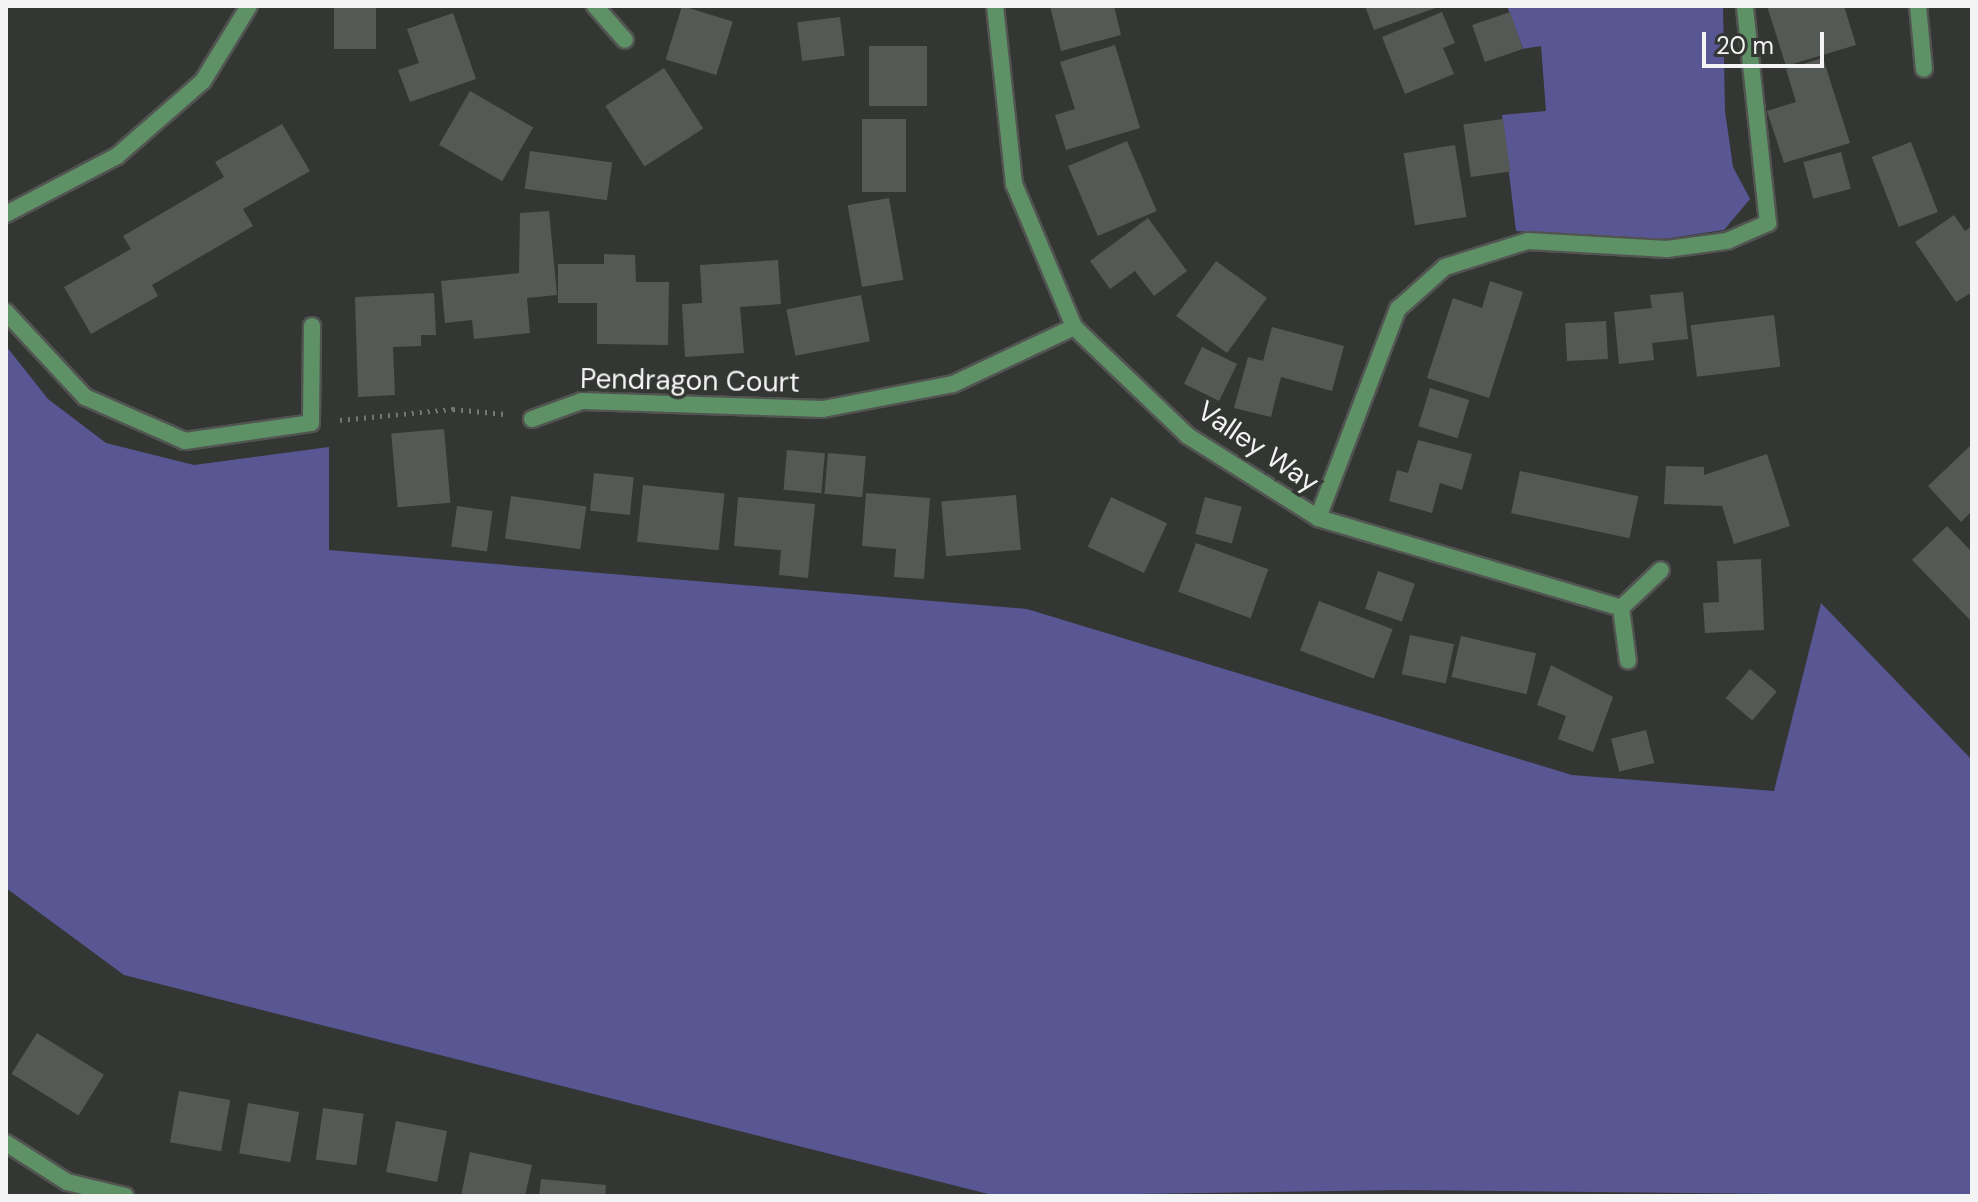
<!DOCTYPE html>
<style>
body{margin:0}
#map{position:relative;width:1978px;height:1202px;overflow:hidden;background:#333633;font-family:"DM Sans",sans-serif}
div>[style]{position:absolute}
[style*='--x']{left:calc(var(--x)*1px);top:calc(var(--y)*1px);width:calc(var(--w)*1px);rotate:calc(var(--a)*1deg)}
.green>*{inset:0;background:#585693}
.building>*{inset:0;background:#555956;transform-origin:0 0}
.path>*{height:5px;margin-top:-2.5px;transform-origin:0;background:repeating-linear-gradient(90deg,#747774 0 2px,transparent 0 8px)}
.roads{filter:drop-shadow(2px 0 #525452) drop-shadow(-2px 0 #525452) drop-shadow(0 2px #525452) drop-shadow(0 -2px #525452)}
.service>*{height:16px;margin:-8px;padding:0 8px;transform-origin:8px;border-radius:8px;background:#5f9167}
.minor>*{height:16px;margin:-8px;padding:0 8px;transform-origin:8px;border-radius:8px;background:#5f9167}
span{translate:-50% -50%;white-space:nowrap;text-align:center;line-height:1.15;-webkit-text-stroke:7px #333633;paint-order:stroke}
.street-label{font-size:28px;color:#f3f4f3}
.frame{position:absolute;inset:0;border:8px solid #f3f4f3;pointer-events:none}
.scale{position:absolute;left:1702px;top:32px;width:122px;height:36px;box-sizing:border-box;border:4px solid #f3f4f3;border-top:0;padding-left:10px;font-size:24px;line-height:28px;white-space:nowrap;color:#f3f4f3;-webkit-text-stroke:6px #333633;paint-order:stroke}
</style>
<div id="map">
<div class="green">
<i style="clip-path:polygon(1507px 6px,1723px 6px,1725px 111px,1733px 167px,1750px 199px,1724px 230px,1656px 240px,1516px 231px,1502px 115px,1546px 111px,1541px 46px,1523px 49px)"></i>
<i style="clip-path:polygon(6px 346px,48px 399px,106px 443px,194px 465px,329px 447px,329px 550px,1027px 609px,1572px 775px,1774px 791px,1821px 603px,1972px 760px,1972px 1196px,1402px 1190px,996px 1196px,124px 975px,6px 888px)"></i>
</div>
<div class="building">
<i style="left:376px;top:6px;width:43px;height:42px;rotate:90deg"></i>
<i style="left:682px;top:6px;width:53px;height:56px;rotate:17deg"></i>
<i style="clip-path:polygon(1050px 6px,1114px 6px,1121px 35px,1061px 51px)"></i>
<i style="clip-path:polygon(1365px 6px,1441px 6px,1374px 30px)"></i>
<i style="clip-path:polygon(1767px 6px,1844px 6px,1856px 45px,1786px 66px)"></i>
<i style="clip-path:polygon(1442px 12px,1455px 43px,1443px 48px,1454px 74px,1405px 94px,1382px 37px)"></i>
<i style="left:1510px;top:12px;width:39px;height:40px;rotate:71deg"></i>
<i style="clip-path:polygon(453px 13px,476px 79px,410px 102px,398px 70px,419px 63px,407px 29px)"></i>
<i style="left:840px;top:17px;width:39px;height:43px;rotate:83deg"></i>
<i style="clip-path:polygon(1115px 45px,1140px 128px,1066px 150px,1055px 115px,1075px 109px,1060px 62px)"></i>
<i style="left:927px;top:46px;width:60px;height:58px;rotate:90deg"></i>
<i style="clip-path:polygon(1823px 58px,1850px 143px,1784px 163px,1767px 111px,1796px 102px,1786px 69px)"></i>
<i style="left:664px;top:68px;width:72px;height:70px;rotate:57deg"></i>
<i style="left:470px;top:91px;width:73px;height:62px;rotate:30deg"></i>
<i style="left:862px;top:119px;width:44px;height:73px"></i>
<i style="left:1503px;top:119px;width:53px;height:40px;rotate:82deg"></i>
<i style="clip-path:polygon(282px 124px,310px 171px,243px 209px,253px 226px,152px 285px,158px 296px,91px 334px,64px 287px,131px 249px,123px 236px,224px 177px,215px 162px)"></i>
<i style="left:1127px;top:141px;width:76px;height:64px;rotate:67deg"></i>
<i style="left:1911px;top:142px;width:75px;height:42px;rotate:69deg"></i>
<i style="left:1455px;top:145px;width:73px;height:52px;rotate:81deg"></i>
<i style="left:530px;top:151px;width:83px;height:38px;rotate:8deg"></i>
<i style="left:1841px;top:152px;width:38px;height:39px;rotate:75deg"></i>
<i style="left:889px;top:198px;width:83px;height:42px;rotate:80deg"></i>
<i style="clip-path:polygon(549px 211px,557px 295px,527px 298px,530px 333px,474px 339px,472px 320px,445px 323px,441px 281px,519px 273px,520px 213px)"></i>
<i style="clip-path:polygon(1954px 215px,1965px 231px,1972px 226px,1972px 292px,1956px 302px,1915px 242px)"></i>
<i style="clip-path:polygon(1148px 218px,1187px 271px,1154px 296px,1135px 271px,1110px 289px,1090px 261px)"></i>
<i style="clip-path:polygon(604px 254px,635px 255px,636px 282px,669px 282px,668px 345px,597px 344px,597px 303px,558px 303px,558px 264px,604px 264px)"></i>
<i style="clip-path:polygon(778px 260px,781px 304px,740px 307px,744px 353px,685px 357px,682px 304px,702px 303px,700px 265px)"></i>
<i style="left:1216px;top:261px;width:63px;height:68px;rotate:36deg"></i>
<i style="clip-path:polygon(1490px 281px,1523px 292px,1489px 398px,1427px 378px,1453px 298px,1482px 308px)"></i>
<i style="clip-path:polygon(1683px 292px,1688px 339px,1652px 343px,1654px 360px,1619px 364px,1614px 312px,1652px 308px,1650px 295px)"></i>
<i style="clip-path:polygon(434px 293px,436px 335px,421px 335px,421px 346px,393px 347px,395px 395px,358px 397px,355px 297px)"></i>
<i style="left:861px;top:295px;width:47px;height:76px;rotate:79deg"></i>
<i style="left:1774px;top:315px;width:52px;height:84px;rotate:83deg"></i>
<i style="left:1606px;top:321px;width:38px;height:41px;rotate:87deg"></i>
<i style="clip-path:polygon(1272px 327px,1344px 346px,1332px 391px,1281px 377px,1271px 417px,1234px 408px,1248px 357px,1263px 361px)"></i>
<i style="left:1202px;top:347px;width:39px;height:41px;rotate:26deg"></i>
<i style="left:1430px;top:388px;width:41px;height:40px;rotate:17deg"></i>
<i style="left:444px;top:429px;width:74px;height:53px;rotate:85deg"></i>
<i style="clip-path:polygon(1418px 440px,1472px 454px,1462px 490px,1440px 483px,1432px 513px,1389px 501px,1397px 470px,1408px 473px)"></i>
<i style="clip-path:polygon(1972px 444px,1972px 511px,1961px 522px,1928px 486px)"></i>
<i style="left:787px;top:450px;width:38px;height:40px;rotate:5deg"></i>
<i style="left:828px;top:453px;width:38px;height:41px;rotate:5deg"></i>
<i style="clip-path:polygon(1767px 454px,1790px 526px,1734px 544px,1722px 506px,1664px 504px,1666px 466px,1704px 467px,1704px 475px)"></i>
<i style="left:1520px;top:471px;width:121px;height:43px;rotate:12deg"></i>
<i style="left:594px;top:473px;width:40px;height:38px;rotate:6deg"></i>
<i style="left:643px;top:485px;width:82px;height:57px;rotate:6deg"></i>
<i style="clip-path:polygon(866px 493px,930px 498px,924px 579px,894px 577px,896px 549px,862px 546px)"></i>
<i style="left:1016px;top:495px;width:55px;height:75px;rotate:85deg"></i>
<i style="left:511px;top:496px;width:76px;height:43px;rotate:8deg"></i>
<i style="clip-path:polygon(738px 497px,815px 504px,808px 578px,779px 575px,781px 550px,734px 546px)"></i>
<i style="left:1111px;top:497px;width:62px;height:55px;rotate:25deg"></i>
<i style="left:1205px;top:497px;width:38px;height:38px;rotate:15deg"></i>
<i style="left:457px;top:506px;width:36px;height:41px;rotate:8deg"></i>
<i style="clip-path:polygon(1947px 526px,1972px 552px,1972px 622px,1912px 560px)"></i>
<i style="left:1196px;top:543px;width:77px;height:52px;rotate:20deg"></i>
<i style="clip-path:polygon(1761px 559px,1764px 630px,1705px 633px,1703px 603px,1719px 602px,1717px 561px)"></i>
<i style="left:1378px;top:571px;width:39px;height:40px;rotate:19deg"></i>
<i style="left:1319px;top:601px;width:79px;height:53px;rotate:21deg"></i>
<i style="left:1410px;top:635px;width:45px;height:40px;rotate:12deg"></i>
<i style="left:1461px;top:636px;width:77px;height:42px;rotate:13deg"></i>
<i style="clip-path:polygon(1551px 665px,1613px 697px,1593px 752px,1558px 739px,1566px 716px,1537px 705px)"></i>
<i style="left:1750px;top:669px;width:35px;height:38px;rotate:40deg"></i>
<i style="left:1646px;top:730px;width:34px;height:36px;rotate:76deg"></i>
<i style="left:37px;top:1033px;width:79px;height:48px;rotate:32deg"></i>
<i style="left:179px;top:1091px;width:52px;height:52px;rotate:10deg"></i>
<i style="left:248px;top:1103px;width:52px;height:51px;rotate:10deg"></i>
<i style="left:323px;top:1108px;width:41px;height:52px;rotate:8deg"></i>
<i style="left:396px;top:1121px;width:52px;height:52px;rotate:11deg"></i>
<i style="clip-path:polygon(470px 1152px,532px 1165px,525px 1196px,461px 1196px)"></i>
<i style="clip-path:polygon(541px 1179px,606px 1185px,605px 1196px,539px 1196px)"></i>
</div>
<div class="path">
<i style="--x:340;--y:420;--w:114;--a:-5.6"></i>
<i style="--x:453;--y:409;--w:52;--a:5.5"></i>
</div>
<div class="roads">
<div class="service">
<i style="--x:1918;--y:6;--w:63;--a:84.6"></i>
<i style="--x:6;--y:312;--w:116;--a:47.1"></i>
<i style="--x:85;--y:397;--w:109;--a:23.7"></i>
<i style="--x:185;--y:441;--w:127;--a:-8.1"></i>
<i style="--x:311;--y:423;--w:97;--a:-89.4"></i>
</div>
<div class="minor">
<i style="--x:595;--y:6;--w:45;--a:48.6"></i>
<i style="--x:995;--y:6;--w:179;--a:83.9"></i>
<i style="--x:1014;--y:184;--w:155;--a:67.2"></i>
<i style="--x:1074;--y:327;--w:158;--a:43.7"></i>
<i style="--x:1188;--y:436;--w:154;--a:32.2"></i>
<i style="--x:1318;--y:518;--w:316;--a:16.5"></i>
<i style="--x:1621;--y:608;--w:55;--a:-43.5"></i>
<i style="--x:6;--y:214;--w:125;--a:-27.6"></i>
<i style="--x:117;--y:156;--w:114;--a:-41.1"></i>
<i style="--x:203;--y:81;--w:88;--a:-58.5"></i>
<i style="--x:532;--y:419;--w:53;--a:-19.8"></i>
<i style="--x:582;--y:401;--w:241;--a:1.9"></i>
<i style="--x:823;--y:409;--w:132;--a:-10.9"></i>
<i style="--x:953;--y:384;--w:134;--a:-25.2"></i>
<i style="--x:1318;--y:518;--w:224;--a:-69.1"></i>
<i style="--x:1398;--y:309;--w:63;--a:-41.8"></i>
<i style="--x:1445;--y:267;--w:87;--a:-17.4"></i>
<i style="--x:1528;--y:241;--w:139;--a:3.3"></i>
<i style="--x:1667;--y:249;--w:61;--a:-7.6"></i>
<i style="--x:1727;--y:241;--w:45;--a:-23.7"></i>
<i style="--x:1768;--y:223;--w:218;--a:-96.1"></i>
<i style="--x:1621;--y:608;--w:53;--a:82.5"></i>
<i style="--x:6;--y:1143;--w:72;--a:32.6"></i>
<i style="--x:67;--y:1182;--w:60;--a:13.6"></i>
</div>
</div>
<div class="street-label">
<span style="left:690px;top:381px;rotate:1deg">Pendragon Court</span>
<span style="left:1258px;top:447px;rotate:34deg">Valley Way</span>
</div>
<div class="frame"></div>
<div class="scale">20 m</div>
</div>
